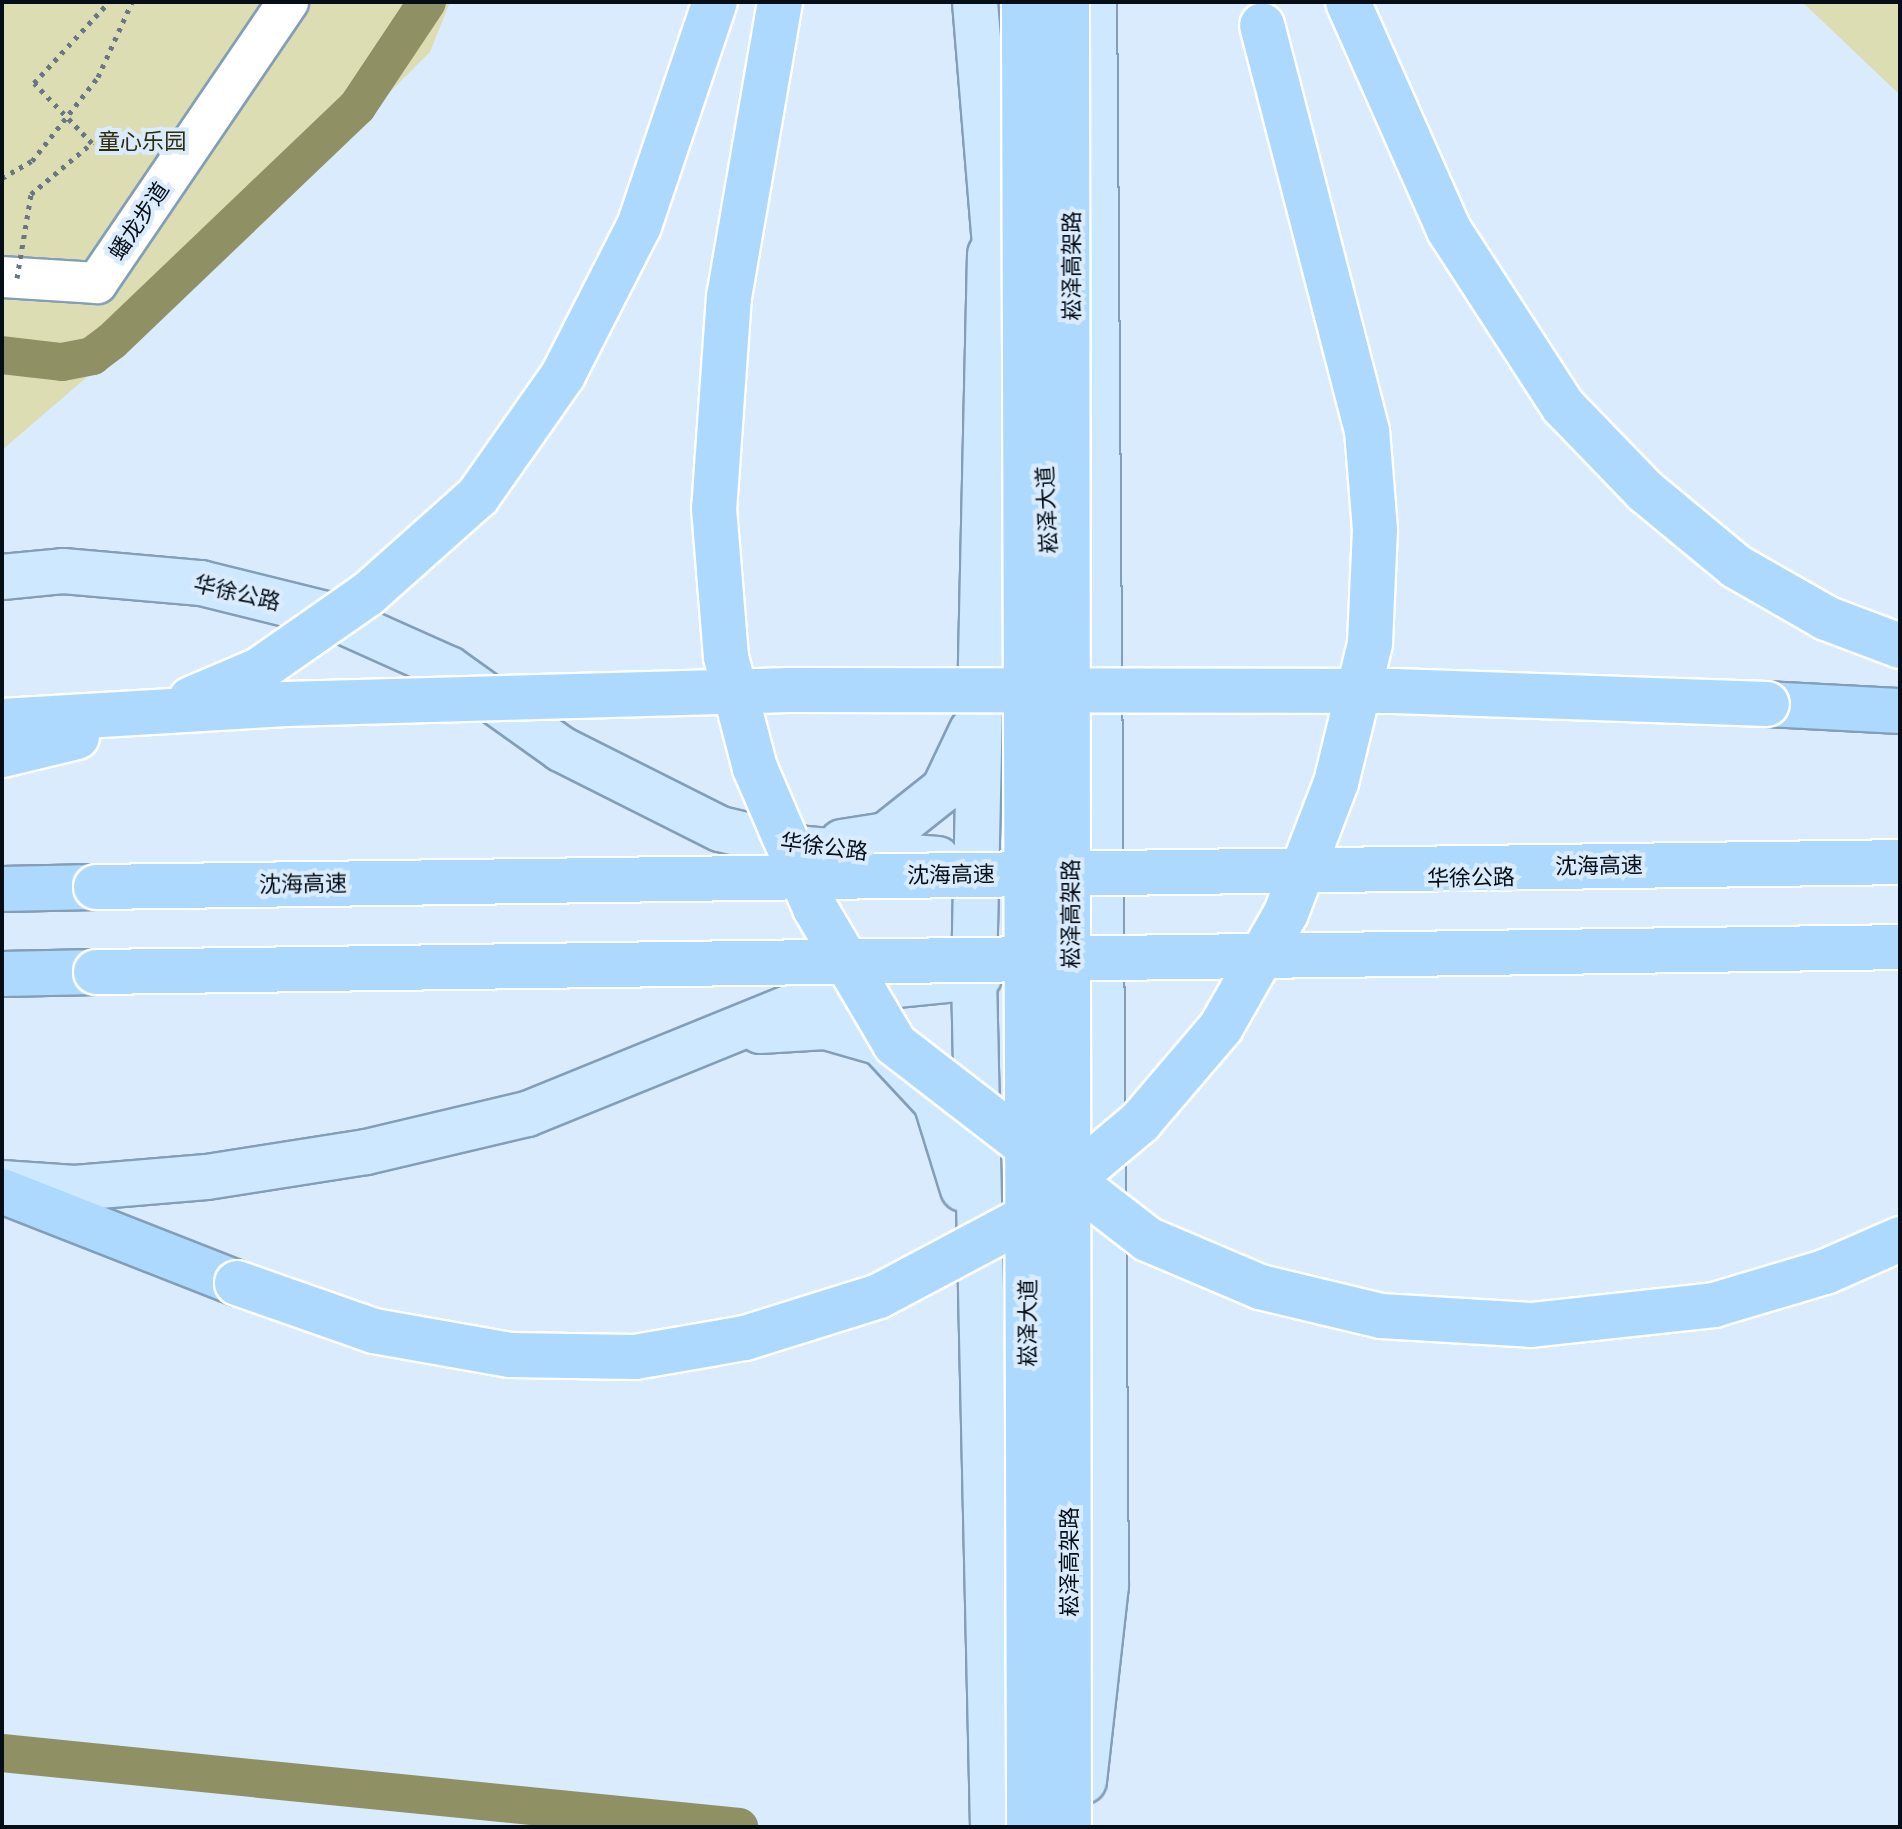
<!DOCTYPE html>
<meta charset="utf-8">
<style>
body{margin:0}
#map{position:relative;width:1902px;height:1829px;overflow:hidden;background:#d9ebfc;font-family:Raleway,"Noto Sans SC",sans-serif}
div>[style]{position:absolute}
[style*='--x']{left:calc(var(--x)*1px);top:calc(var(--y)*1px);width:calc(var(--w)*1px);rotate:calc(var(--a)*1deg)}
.green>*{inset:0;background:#dcddb3}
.canal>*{height:38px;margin:-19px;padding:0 19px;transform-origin:19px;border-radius:19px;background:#909065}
.path>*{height:5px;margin-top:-2.5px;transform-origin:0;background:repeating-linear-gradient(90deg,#697683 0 4px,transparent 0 10px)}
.roads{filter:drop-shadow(2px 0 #829eb8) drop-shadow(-2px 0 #829eb8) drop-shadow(0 2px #829eb8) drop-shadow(0 -2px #829eb8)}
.minor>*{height:40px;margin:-20px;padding:0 20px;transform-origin:20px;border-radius:20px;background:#fff}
.major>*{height:44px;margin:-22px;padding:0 22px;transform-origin:22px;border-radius:22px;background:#cee8ff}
.highway>*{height:44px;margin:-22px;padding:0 22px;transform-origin:22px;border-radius:22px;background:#aed9ff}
.path-bridge>*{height:5px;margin-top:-2.5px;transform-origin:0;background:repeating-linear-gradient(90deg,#697683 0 4px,transparent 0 10px)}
.bridges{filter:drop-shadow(2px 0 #fff) drop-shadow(-2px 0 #fff) drop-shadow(0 2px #fff) drop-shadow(0 -2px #fff)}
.highway-bridge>*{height:44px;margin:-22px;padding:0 22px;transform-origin:22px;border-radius:22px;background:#aed9ff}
span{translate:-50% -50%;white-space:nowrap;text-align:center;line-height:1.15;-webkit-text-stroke:8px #d9ebfc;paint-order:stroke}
.park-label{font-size:22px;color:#2d2d08}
.street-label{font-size:22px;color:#050e17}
.frame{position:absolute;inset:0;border:4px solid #050e17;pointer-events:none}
</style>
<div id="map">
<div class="green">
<i style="clip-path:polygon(2px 2px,450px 2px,430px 52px,215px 267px,2px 450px)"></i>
<i style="clip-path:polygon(1802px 2px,1900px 2px,1900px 95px,1816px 15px)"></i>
</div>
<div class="canal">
<i style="--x:2;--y:355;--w:60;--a:6.7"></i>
<i style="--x:62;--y:362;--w:31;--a:-11"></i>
<i style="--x:92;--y:356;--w:25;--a:-37"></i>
<i style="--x:112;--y:341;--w:339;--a:-43.7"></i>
<i style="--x:357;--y:107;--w:126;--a:-56.3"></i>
<i style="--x:2;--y:1753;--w:741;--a:5.73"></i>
</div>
<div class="path">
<i style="--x:2;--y:178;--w:34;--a:-30"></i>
<i style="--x:32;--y:161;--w:107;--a:-51.8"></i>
<i style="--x:98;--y:77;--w:82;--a:-65.6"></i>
</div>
<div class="roads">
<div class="minor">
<i style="--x:2;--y:277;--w:95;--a:3.6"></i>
<i style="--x:97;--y:283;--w:340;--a:-55.8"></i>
</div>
<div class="major">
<i style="--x:975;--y:2;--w:281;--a:85.3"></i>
<i style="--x:990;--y:254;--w:723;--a:91.27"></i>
<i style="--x:974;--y:977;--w:850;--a:88.72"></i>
<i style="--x:2;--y:577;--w:61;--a:-5.6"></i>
<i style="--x:63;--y:571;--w:139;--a:5"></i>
<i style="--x:201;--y:583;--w:129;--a:13.9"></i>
<i style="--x:326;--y:614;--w:135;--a:24.1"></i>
<i style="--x:449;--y:669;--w:138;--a:35.5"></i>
<i style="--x:561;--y:749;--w:178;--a:26.7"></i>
<i style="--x:720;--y:829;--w:87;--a:13.2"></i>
<i style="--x:805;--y:849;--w:133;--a:4.3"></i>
<i style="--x:842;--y:842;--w:45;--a:-9"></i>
<i style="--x:886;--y:835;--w:74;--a:-38.4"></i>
<i style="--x:944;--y:789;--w:65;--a:-64.6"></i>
<i style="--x:760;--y:1031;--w:66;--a:-3.5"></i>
<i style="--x:826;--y:1027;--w:57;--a:16.2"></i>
<i style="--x:881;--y:1043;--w:81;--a:47"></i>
<i style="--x:936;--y:1102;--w:91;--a:72.8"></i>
<i style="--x:2;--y:1183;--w:73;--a:3.9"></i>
<i style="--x:75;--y:1188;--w:132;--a:-4.8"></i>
<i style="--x:207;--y:1177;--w:161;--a:-8.9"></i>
<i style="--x:366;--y:1152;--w:165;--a:-13.3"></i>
<i style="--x:527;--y:1114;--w:325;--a:-22.1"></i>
<i style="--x:828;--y:992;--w:152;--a:-5.7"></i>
<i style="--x:1084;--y:1781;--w:196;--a:-83.6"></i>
<i style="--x:1106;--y:1586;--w:1584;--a:-90.43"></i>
</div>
<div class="highway">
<i style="--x:1767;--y:704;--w:133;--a:3"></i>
<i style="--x:2;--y:889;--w:94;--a:-1.2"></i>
<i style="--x:2;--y:974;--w:94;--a:-1.2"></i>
<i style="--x:2;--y:1191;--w:252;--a:21.4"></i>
</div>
</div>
<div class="path-bridge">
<i style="--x:17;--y:278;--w:85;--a:-80.5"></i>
<i style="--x:31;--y:194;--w:80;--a:-39.9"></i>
<i style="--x:92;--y:143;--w:83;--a:-134"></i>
<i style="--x:34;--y:83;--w:110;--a:-47.2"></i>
</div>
<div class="bridges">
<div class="highway-bridge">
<i style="--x:780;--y:2;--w:298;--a:99.8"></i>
<i style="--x:729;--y:296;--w:213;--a:94"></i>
<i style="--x:714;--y:508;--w:149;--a:85.4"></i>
<i style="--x:726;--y:657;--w:115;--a:75.4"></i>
<i style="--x:755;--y:768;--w:152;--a:66.8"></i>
<i style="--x:815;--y:908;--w:158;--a:59.5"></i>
<i style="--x:895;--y:1044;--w:319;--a:37.7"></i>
<i style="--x:1147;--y:1239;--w:123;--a:23"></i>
<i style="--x:1260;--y:1287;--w:124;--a:13.5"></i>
<i style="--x:1381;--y:1316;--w:150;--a:3.4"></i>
<i style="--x:1531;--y:1325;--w:184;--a:-6.2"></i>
<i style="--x:1714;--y:1305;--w:116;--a:-16.6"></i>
<i style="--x:1825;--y:1272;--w:82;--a:-23.7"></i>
<i style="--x:1024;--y:2;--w:1825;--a:89.84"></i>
<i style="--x:1067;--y:2;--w:1825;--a:89.94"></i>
<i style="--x:1348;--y:2;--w:249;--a:66.1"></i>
<i style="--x:1449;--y:230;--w:210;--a:57.1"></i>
<i style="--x:1563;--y:406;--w:118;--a:46"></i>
<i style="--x:1645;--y:491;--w:119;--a:39.6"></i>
<i style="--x:1737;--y:567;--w:103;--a:29.8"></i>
<i style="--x:1826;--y:618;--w:79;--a:20.7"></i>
<i style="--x:191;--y:699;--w:74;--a:-23.1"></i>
<i style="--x:259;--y:670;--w:133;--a:-34.9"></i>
<i style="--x:368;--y:594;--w:147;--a:-41.7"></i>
<i style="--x:478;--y:496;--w:148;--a:-54.9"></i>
<i style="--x:563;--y:375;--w:167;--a:-63"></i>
<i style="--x:639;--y:226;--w:237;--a:-71.3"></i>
<i style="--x:2;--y:721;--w:284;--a:-3.4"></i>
<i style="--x:285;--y:704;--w:503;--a:-1.59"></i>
<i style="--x:788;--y:690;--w:607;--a:0.09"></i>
<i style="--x:1395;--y:691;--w:372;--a:2"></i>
<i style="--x:2;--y:755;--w:77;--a:-13.5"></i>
<i style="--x:96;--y:887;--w:1804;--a:-0.79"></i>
<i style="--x:96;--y:972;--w:1804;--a:-0.79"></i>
<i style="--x:237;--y:1283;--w:145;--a:19.3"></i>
<i style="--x:374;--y:1331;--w:138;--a:10"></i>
<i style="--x:510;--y:1355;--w:125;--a:0.9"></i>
<i style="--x:635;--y:1357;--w:112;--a:-9.8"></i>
<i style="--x:745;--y:1338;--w:140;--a:-17.4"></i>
<i style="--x:879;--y:1296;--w:166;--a:-28"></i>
<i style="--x:1026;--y:1218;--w:149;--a:-40.1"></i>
<i style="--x:1140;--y:1122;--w:125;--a:-49.5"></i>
<i style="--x:1221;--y:1027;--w:131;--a:-60.3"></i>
<i style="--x:1286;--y:913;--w:139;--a:-69"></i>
<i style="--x:1336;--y:783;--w:144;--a:-76.3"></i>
<i style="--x:1370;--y:643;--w:113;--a:-87.5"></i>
<i style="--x:1375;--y:530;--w:99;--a:-94.6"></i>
<i style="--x:1367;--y:431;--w:419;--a:-104.5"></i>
</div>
</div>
<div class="park-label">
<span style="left:142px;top:142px">童心乐园</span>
</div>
<div class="street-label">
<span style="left:139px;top:221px;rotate:-56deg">蟠龙步道</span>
<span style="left:1072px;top:266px;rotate:-90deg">崧泽高架路</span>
<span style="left:1047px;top:510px;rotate:-93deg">崧泽大道</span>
<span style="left:237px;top:593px;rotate:13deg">华徐公路</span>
<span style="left:824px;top:847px;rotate:7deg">华徐公路</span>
<span style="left:1599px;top:866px;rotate:-1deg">沈海高速</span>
<span style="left:951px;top:875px;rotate:-1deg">沈海高速</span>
<span style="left:1471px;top:878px;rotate:-1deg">华徐公路</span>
<span style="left:303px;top:884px;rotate:-1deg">沈海高速</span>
<span style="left:1071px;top:914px;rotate:-90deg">崧泽高架路</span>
<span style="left:1028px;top:1323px;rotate:-90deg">崧泽大道</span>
<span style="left:1070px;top:1562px;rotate:-90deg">崧泽高架路</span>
</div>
<div class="frame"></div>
</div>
